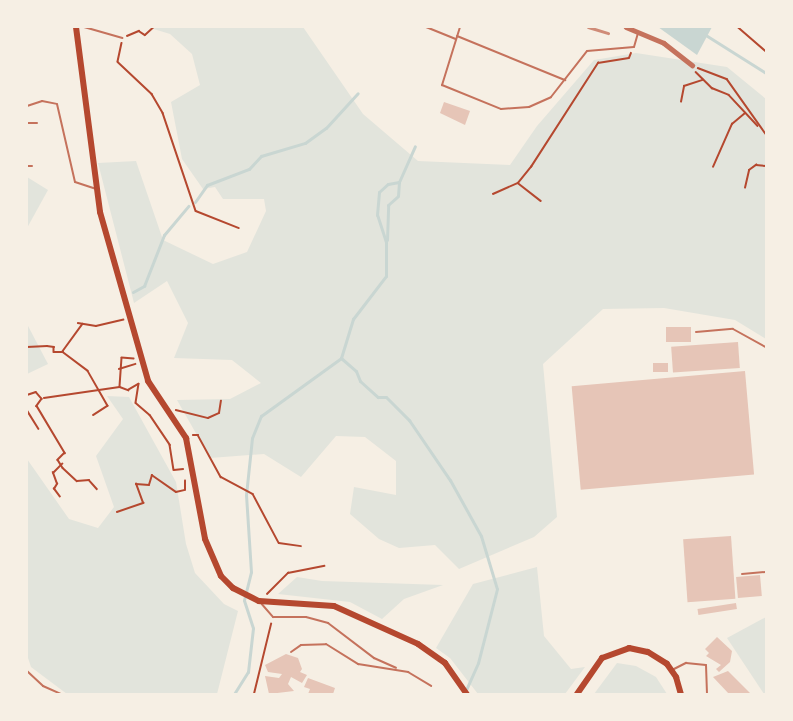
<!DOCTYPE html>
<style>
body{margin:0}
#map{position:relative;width:793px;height:721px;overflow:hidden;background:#f6efe4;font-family:"DM Sans",sans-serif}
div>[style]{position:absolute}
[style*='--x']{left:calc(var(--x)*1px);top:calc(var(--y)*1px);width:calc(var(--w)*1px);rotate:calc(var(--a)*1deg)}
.green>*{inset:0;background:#e2e4dc}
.water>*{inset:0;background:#c9d6d2}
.stream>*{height:3px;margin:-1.5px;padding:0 1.5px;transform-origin:1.5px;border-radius:1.5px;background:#c9d6d2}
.building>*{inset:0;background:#e6c5b7;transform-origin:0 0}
.path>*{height:1.5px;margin:-0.75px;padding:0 0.75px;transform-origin:0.75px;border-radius:0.75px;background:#b5482f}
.service>*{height:2px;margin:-1px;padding:0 1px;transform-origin:1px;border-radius:1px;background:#c5725c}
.minor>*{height:4.5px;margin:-2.25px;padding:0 2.25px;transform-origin:2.25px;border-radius:2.25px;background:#c5725c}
.secondary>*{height:6px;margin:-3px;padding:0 3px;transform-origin:3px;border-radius:3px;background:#b5482f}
.rail>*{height:3px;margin:-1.5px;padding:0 1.5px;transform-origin:1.5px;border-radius:1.5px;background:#cf8b77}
span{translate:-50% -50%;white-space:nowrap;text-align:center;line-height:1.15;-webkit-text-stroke:6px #f6efe4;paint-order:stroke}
.frame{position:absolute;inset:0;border:28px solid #f6efe4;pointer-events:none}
</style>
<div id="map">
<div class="green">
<i style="clip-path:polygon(147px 27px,303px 27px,363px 114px,418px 161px,510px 165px,537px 126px,594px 60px,636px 53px,727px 67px,766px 99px,766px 339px,735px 320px,664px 308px,603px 309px,543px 364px,557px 517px,534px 537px,459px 569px,435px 545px,399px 548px,379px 539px,350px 514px,354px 487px,396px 495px,396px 461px,365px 437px,336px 436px,301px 477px,264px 454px,210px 458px,177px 400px,230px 399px,261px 383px,232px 360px,174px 358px,188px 323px,167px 281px,134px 303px,98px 163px,136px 161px,163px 240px,213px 264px,247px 252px,266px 211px,264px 199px,223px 199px,215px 187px,203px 189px,182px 159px,171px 102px,200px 85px,192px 54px,170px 34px)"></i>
<i style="clip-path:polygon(27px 177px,48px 190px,27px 228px)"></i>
<i style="clip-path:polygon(27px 324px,48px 364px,27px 374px)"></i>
<i style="clip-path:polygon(107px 396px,129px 397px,176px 482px,186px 544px,195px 573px,224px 604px,238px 611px,217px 694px,67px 694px,31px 667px,27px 655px,27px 459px,69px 519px,98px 528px,114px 507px,96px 456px,123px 419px)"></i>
<i style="clip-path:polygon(537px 567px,544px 636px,571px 669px,585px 667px,565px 694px,478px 694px,450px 658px,436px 648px,473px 584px)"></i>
<i style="clip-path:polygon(297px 577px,322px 581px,443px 585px,404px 599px,382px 619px,350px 602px,278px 594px)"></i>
<i style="clip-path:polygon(766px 617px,766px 694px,764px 694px,727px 638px)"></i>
<i style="clip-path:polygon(617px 663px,636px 666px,656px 677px,667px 694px,594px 694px)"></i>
</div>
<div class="water">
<i style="clip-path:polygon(658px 27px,712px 27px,697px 55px)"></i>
</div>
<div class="stream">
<i style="--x:704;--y:34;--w:73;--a:32.2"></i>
<i style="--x:195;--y:202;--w:21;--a:-55"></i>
<i style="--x:207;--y:185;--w:45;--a:-20.9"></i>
<i style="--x:249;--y:169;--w:18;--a:-47"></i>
<i style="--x:261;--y:156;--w:46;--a:-16.5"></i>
<i style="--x:305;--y:143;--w:26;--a:-36"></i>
<i style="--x:326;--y:128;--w:47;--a:-47.6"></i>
<i style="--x:387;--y:240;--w:35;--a:-88"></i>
<i style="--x:388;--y:205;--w:13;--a:-42"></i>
<i style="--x:398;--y:196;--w:14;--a:-86"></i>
<i style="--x:133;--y:292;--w:13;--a:-29"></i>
<i style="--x:144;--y:286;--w:55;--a:-68.6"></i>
<i style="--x:164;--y:235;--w:38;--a:-50"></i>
<i style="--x:341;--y:358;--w:20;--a:41"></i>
<i style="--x:356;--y:371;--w:11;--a:68"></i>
<i style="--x:360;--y:381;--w:24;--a:42"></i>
<i style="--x:378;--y:397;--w:8;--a:0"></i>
<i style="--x:386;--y:397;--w:33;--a:45"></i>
<i style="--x:409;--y:420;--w:73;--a:55.7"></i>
<i style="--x:450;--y:480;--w:64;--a:61"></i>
<i style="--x:481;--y:536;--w:55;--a:73.2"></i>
<i style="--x:497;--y:589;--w:76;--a:104.4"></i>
<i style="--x:478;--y:663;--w:30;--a:114"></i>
<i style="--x:234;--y:694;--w:26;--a:-58"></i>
<i style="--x:248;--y:672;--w:44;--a:-83.5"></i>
<i style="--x:253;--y:628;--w:29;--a:-108"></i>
<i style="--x:244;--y:600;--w:29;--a:-76"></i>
<i style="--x:251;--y:572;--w:77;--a:-93.7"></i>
<i style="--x:246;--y:495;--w:57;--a:-84"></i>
<i style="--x:252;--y:438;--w:24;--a:-68"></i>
<i style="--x:261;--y:416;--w:99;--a:-35.9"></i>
<i style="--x:341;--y:358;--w:41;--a:-72.9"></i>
<i style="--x:353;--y:319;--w:54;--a:-52.5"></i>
<i style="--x:386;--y:276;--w:34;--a:-90"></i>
<i style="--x:386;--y:242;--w:28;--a:-108"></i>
<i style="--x:377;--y:215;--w:23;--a:-85"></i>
<i style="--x:379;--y:192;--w:12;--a:-42"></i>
<i style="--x:388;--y:184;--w:11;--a:-10"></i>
<i style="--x:399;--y:182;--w:39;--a:-66"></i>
</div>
<div class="building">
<i style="clip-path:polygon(444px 102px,470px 111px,465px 125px,440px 113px)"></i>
<i style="left:691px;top:327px;width:15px;height:25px;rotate:90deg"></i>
<i style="left:738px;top:342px;width:26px;height:67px;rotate:86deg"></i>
<i style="left:668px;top:363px;width:9px;height:15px;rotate:90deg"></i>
<i style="left:745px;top:371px;width:104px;height:174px;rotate:85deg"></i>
<i style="left:731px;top:536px;width:63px;height:48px;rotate:86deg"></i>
<i style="left:760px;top:575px;width:21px;height:24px;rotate:85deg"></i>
<i style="left:736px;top:603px;width:6px;height:39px;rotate:81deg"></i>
<i style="clip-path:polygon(717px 637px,732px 651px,730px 662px,719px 672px,716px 669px,721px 665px,706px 656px,709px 653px,705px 649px)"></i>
<i style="clip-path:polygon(286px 654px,298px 658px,302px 669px,300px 672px,307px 675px,302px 683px,291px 677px,288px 684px,294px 691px,269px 694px,265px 676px,279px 678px,282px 674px,268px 672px,265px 665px)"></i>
<i style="clip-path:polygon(728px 671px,751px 694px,729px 694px,713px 677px)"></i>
<i style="clip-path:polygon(308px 678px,335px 688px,333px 694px,308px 694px,310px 689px,304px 687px)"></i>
</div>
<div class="path">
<i style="--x:738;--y:27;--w:37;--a:41"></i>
<i style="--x:127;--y:36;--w:13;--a:-23"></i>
<i style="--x:139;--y:31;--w:7;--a:34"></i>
<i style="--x:145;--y:35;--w:12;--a:-42"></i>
<i style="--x:122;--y:43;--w:19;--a:102"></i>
<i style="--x:118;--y:62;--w:47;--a:43.3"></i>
<i style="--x:152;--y:94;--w:22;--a:60"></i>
<i style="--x:163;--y:113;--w:103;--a:71.4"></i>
<i style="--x:196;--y:211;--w:46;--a:21.6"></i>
<i style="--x:698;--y:68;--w:31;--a:21"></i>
<i style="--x:727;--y:79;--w:67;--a:54.7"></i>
<i style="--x:696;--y:72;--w:23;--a:45"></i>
<i style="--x:712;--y:88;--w:18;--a:22"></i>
<i style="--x:729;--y:95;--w:42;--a:46.9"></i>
<i style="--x:681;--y:102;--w:16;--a:-79"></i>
<i style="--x:684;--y:86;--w:20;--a:-18"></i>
<i style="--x:713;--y:167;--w:47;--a:-66.2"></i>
<i style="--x:732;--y:124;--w:17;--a:-40"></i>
<i style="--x:518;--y:183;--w:29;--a:38"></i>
<i style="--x:745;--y:188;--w:18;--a:-77"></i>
<i style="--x:749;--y:170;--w:9;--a:-36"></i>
<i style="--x:756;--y:165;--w:10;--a:6"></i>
<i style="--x:493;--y:194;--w:27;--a:-24"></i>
<i style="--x:518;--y:183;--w:21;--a:-51"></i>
<i style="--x:531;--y:167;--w:124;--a:-57.2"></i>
<i style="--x:598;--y:63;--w:31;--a:-9"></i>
<i style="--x:629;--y:58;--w:5;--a:-68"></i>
<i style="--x:78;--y:323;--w:18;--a:9"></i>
<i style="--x:96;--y:326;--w:28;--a:-13"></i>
<i style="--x:83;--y:324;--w:34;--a:126"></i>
<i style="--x:63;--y:352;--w:31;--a:37"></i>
<i style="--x:88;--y:371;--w:40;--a:60.3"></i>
<i style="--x:108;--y:406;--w:17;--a:147"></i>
<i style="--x:27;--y:347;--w:20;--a:-3"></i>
<i style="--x:47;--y:346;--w:7;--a:8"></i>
<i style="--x:54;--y:347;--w:5;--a:90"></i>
<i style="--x:54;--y:352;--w:9;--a:0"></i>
<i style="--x:134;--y:359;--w:12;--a:-175"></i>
<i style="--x:122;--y:358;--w:29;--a:94"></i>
<i style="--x:120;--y:387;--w:9;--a:21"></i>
<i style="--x:128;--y:390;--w:12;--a:-31"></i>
<i style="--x:119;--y:369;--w:17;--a:-17"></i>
<i style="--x:139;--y:384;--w:19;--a:99"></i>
<i style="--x:136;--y:403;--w:18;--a:41"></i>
<i style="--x:150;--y:415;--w:36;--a:56"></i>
<i style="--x:170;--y:445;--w:25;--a:81"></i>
<i style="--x:174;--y:470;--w:9;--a:-6"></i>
<i style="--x:27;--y:395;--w:9;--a:-18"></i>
<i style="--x:36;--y:392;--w:9;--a:49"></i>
<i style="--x:42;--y:399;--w:9;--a:126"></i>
<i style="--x:37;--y:406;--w:55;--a:59.2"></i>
<i style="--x:65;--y:453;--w:10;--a:135"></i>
<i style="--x:58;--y:460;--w:9;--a:58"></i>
<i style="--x:63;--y:468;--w:19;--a:43"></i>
<i style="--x:77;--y:481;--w:12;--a:-5"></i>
<i style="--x:89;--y:480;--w:12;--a:48"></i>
<i style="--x:44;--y:398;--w:76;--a:-8.3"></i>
<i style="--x:27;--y:404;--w:5;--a:90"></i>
<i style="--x:27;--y:410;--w:22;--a:58"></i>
<i style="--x:176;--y:410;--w:33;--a:14"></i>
<i style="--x:208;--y:418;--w:12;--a:-24"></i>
<i style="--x:219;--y:413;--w:12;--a:-81"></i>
<i style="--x:193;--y:435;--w:5;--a:0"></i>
<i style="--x:198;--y:435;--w:48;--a:61.3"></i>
<i style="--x:221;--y:477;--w:36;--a:28"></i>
<i style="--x:253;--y:494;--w:55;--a:62"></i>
<i style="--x:279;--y:543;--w:22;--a:8"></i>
<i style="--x:60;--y:497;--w:10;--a:-127"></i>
<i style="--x:54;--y:489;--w:6;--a:-59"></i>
<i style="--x:57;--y:484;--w:12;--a:-110"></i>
<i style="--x:53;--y:473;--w:13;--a:-45"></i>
<i style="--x:117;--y:512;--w:28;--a:-19"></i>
<i style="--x:143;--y:503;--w:20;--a:-110"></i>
<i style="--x:136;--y:484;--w:13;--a:4"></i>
<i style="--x:149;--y:485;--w:10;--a:-73"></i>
<i style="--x:152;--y:475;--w:29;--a:35"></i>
<i style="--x:176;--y:492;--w:9;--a:-13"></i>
<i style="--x:185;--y:490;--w:9;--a:-90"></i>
<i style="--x:267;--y:594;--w:30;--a:-45"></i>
<i style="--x:288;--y:573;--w:37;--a:-11"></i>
<i style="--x:254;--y:694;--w:72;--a:-76.3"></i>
</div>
<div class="service">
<i style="--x:84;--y:27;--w:40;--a:16"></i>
<i style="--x:426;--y:27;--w:32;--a:22"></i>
<i style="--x:460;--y:27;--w:61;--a:107.2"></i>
<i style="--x:442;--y:85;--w:64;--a:22.1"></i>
<i style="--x:501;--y:109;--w:28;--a:-4"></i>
<i style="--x:529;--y:107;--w:24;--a:-24"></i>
<i style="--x:551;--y:97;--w:58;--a:-52"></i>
<i style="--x:587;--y:51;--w:47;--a:-4.9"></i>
<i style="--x:634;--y:47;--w:15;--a:-74"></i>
<i style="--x:457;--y:36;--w:117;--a:22.2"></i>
<i style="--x:27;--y:106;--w:16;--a:-18"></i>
<i style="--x:42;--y:101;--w:15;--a:11"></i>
<i style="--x:57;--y:104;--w:80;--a:77"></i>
<i style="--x:75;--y:182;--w:20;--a:18"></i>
<i style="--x:27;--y:123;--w:10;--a:0"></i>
<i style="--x:27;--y:166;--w:5;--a:0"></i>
<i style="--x:696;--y:332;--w:37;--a:-5"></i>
<i style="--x:733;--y:329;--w:38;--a:29"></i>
<i style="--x:742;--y:574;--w:24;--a:-5"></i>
<i style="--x:260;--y:602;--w:20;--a:49"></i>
<i style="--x:273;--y:617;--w:33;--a:0"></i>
<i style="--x:306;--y:617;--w:23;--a:15"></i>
<i style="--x:328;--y:623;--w:58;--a:37.3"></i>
<i style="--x:374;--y:658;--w:24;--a:24"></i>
<i style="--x:291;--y:652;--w:12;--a:-35"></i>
<i style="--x:301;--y:645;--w:25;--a:-2"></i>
<i style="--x:326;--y:644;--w:38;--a:32"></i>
<i style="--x:358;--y:664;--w:51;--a:9.1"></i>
<i style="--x:408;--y:672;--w:27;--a:31"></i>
<i style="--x:672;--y:670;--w:16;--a:-27"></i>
<i style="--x:686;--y:663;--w:20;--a:6"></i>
<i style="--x:706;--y:665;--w:29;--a:88"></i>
<i style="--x:27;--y:671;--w:22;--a:43"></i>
<i style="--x:43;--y:686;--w:20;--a:24"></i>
</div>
<div class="minor">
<i style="--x:626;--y:27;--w:41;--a:22.8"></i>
<i style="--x:664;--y:43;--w:36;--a:38"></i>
</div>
<div class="secondary">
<i style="--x:76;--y:27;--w:187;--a:82.6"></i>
<i style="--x:100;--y:212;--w:176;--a:74.1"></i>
<i style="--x:148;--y:381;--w:69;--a:56.3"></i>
<i style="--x:186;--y:438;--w:103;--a:79.3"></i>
<i style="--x:205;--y:539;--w:40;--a:66.6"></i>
<i style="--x:221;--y:576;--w:17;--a:45"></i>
<i style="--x:233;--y:588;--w:29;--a:27"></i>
<i style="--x:259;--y:601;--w:75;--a:3.8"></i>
<i style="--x:334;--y:606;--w:92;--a:24.3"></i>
<i style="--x:418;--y:644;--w:33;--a:35"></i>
<i style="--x:445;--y:663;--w:38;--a:55"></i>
<i style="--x:577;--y:694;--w:44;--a:-55.2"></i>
<i style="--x:602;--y:658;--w:29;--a:-20"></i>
<i style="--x:629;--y:648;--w:19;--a:12"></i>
<i style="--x:648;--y:652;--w:22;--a:32"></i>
<i style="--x:667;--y:664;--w:16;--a:55"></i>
<i style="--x:676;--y:677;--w:18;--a:74"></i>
</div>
<div class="rail">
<i style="--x:588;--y:27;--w:21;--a:17"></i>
</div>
<div class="frame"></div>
</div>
